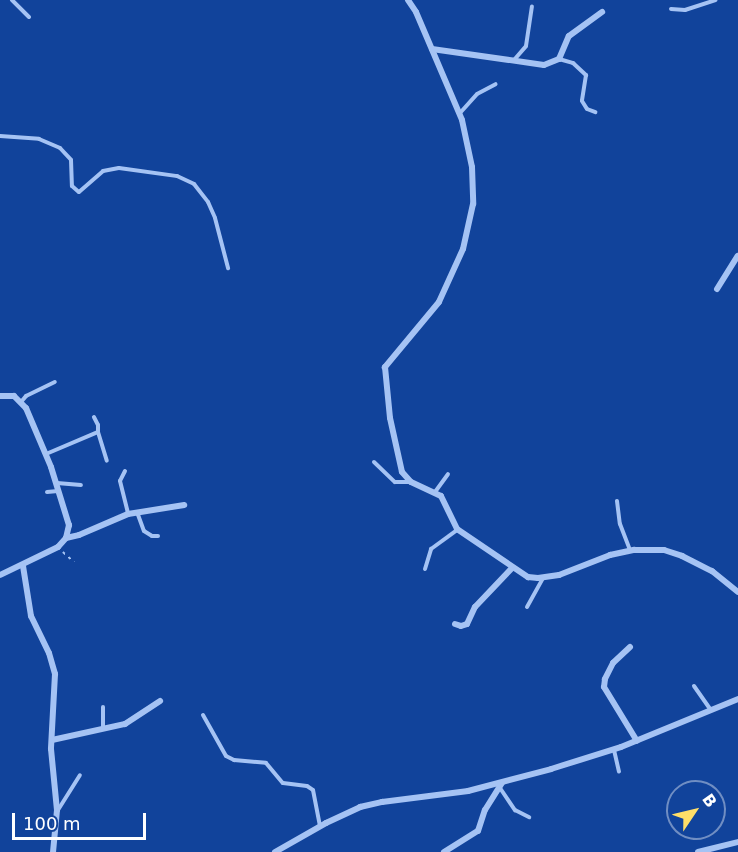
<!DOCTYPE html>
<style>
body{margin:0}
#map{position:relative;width:738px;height:852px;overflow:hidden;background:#11439b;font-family:"DejaVu Sans",sans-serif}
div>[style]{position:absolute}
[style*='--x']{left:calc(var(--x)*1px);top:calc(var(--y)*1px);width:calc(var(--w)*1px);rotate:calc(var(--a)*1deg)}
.path>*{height:1.5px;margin-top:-0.75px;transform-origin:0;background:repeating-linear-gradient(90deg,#a5c3f4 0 3px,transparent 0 7.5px)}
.lane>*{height:4px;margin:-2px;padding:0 2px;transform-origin:2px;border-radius:2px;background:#a5c3f4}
.street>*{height:6px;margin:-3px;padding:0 3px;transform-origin:3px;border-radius:3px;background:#a5c3f4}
span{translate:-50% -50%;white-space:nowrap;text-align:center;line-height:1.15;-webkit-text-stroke:6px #11439b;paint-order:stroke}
.north{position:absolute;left:666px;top:780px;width:60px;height:60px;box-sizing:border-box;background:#11439b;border:2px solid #708ec3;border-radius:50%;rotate:55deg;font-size:16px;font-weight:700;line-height:24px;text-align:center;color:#fff}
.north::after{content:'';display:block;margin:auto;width:21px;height:27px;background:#ffde68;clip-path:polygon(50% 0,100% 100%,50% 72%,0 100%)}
.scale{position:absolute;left:12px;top:813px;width:134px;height:27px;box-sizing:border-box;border:3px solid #fff;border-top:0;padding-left:8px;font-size:18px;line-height:21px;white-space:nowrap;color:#fff;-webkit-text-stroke:4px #11439b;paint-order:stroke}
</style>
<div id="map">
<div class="path">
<i style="--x:63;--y:552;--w:15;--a:42"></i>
</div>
<div class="lane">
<i style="--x:12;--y:0;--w:24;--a:45"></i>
<i style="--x:671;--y:9;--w:14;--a:4"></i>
<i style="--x:685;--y:10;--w:32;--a:-18"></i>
<i style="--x:559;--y:59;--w:15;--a:16"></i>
<i style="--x:573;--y:63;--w:18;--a:43"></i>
<i style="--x:586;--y:75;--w:26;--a:99"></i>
<i style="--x:582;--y:101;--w:9;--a:58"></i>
<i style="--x:587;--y:109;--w:9;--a:21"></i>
<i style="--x:514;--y:60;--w:18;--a:-49"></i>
<i style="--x:526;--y:46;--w:40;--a:-81.5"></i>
<i style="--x:460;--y:113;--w:25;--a:-48"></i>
<i style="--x:477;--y:94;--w:21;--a:-28"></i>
<i style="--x:0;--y:136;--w:39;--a:4"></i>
<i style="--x:39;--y:139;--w:23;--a:23"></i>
<i style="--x:60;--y:148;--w:16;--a:47"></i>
<i style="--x:71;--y:160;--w:26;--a:88"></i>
<i style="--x:72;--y:186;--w:9;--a:41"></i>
<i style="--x:79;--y:192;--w:32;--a:-41"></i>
<i style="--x:103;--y:171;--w:16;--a:-11"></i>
<i style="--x:119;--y:168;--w:59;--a:7.9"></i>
<i style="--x:177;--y:176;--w:19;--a:25"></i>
<i style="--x:194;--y:184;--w:23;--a:52"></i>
<i style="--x:208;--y:202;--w:17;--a:66"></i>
<i style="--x:215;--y:218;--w:52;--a:75.4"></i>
<i style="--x:21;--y:402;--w:8;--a:-50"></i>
<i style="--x:26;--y:396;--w:32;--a:-26"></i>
<i style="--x:98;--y:432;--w:30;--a:73"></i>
<i style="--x:46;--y:454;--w:56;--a:-22.9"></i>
<i style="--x:98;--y:432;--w:7;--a:-90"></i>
<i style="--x:98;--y:425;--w:9;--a:-117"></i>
<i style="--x:374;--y:462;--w:29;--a:44"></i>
<i style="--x:395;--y:482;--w:16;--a:0"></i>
<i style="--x:125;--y:471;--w:11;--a:117"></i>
<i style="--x:120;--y:481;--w:34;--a:76"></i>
<i style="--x:57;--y:483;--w:24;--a:5"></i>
<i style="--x:47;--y:492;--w:11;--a:-5"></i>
<i style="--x:435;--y:492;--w:22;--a:-54"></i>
<i style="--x:617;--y:501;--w:23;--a:83"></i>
<i style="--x:620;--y:524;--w:28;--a:69"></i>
<i style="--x:137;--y:512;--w:20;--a:70"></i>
<i style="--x:144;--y:531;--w:9;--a:32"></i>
<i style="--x:152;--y:536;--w:6;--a:0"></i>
<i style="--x:425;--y:569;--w:21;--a:-73"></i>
<i style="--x:431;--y:549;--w:32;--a:-36"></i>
<i style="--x:527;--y:607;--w:33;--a:-61"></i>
<i style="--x:694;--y:686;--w:29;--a:55"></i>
<i style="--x:203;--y:715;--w:47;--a:60.7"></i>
<i style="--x:226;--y:756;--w:9;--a:27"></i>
<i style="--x:234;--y:760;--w:32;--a:5"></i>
<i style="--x:266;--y:763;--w:26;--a:50"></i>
<i style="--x:283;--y:783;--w:24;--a:7"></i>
<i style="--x:307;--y:786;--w:7;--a:34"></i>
<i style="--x:313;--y:790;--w:37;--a:79"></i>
<i style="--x:103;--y:729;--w:22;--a:-90"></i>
<i style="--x:614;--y:750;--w:22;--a:77"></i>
<i style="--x:500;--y:788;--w:27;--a:56"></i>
<i style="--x:515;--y:810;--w:16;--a:27"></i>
<i style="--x:58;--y:810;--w:41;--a:-57.8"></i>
</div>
<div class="street">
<i style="--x:408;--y:0;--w:14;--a:56"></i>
<i style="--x:416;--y:12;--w:117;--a:66.9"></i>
<i style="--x:462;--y:120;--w:48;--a:78"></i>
<i style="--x:472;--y:167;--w:37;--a:88"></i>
<i style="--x:473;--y:204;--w:46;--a:102.5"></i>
<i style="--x:463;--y:249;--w:58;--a:114.4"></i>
<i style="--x:439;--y:302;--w:85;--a:129.7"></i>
<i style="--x:385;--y:367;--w:51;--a:84.4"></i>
<i style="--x:390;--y:418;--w:55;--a:77.5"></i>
<i style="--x:402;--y:472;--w:13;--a:48"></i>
<i style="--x:411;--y:482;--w:33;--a:25"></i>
<i style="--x:441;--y:496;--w:37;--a:64"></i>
<i style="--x:457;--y:529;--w:86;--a:34.1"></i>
<i style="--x:528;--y:577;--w:10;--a:6"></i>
<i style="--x:538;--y:578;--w:21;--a:-8"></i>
<i style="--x:559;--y:575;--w:55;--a:-21.4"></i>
<i style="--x:610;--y:555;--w:25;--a:-12"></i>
<i style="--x:634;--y:550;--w:30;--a:0"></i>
<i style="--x:664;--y:550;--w:19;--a:18"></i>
<i style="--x:682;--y:556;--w:34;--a:27"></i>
<i style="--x:712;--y:571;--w:33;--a:39"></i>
<i style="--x:432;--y:49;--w:113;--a:8.1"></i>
<i style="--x:544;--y:65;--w:16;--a:-22"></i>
<i style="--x:559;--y:59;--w:25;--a:-67"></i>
<i style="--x:569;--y:36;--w:41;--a:-36"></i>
<i style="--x:717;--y:289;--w:39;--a:-58"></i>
<i style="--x:0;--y:396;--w:14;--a:0"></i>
<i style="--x:14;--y:396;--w:17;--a:45"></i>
<i style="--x:26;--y:408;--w:64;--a:67"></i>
<i style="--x:51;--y:467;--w:61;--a:72.8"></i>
<i style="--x:69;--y:525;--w:13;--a:103"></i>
<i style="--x:66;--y:538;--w:12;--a:132"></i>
<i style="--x:58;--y:547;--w:64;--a:154.2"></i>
<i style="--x:66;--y:538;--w:13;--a:-13"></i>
<i style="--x:79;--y:535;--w:53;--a:-23.2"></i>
<i style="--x:128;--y:514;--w:57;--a:-9.1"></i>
<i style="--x:23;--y:566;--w:51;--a:80.9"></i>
<i style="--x:31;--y:616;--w:41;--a:64.1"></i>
<i style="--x:49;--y:653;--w:22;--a:74"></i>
<i style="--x:55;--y:674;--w:75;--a:93.1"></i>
<i style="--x:51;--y:749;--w:61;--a:84.4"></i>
<i style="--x:57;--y:810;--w:42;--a:95.4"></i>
<i style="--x:455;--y:624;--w:6;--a:18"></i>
<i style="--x:461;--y:626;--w:6;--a:-18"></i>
<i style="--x:467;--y:624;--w:19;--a:-65"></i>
<i style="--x:475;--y:607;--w:54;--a:-46.5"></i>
<i style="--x:630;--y:647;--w:23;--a:137"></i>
<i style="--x:613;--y:663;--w:18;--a:117"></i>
<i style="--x:605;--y:679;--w:8;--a:97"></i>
<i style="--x:604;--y:687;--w:63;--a:58.6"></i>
<i style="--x:52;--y:740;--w:75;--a:-12.4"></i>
<i style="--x:125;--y:724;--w:42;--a:-33.3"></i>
<i style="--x:275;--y:852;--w:59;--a:-29.6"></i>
<i style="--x:326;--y:823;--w:38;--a:-25"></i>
<i style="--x:360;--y:807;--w:23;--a:-13"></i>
<i style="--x:382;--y:802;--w:87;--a:-7.3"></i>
<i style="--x:468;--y:791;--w:86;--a:-14.8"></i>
<i style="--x:551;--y:769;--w:73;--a:-17.4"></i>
<i style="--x:621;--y:747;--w:126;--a:-22.3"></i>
<i style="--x:444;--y:852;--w:40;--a:-32"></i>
<i style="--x:478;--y:831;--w:22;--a:-72"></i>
<i style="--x:485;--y:810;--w:32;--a:-58"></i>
<i style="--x:698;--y:852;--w:41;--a:-14"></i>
</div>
<div class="north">B</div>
<div class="scale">100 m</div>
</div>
